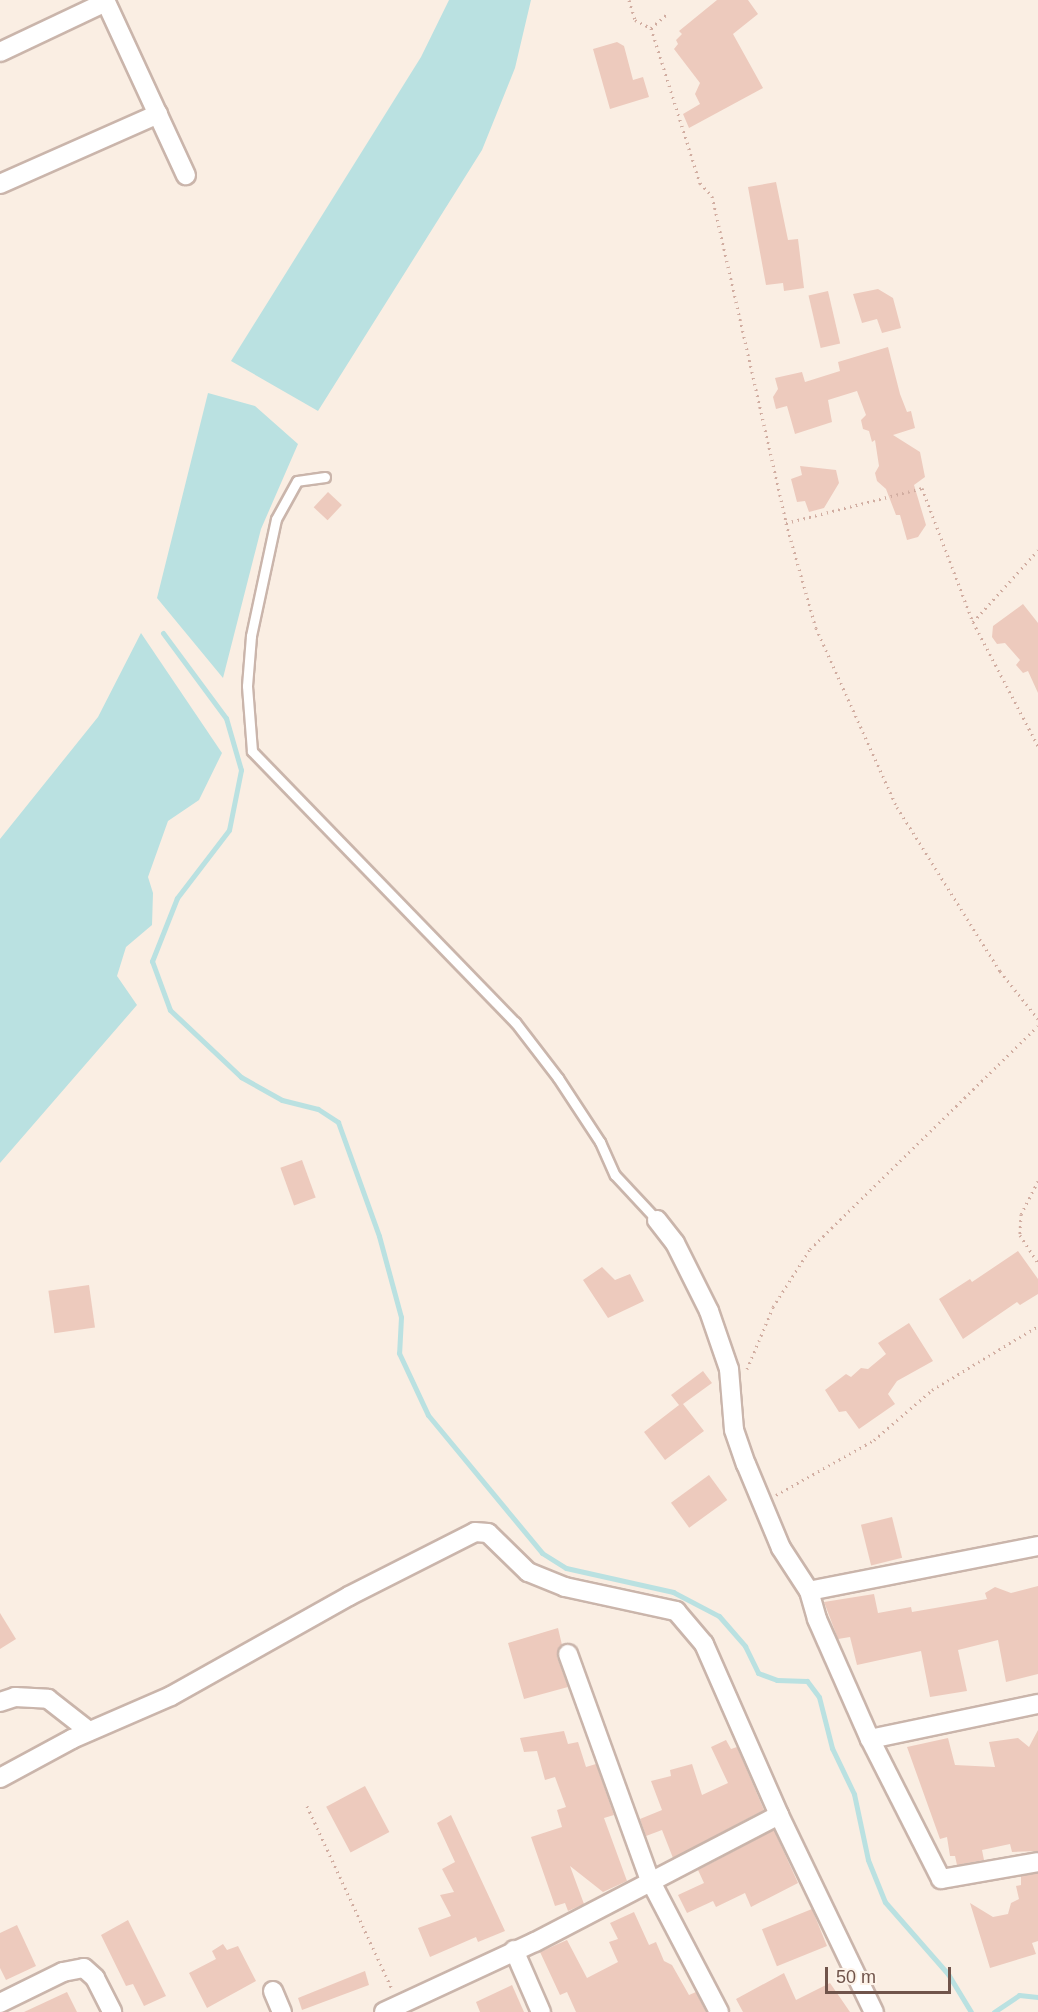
<!DOCTYPE html>
<style>
body{margin:0}
#map{position:relative;width:1038px;height:2012px;overflow:hidden;background:#faeee3;font-family:Helvetica,sans-serif}
div>[style]{position:absolute}
[style*='--x']{left:calc(var(--x)*1px);top:calc(var(--y)*1px);width:calc(var(--w)*1px);rotate:calc(var(--a)*1deg)}
.water>*{inset:0;background:#bae1e1}
.stream>*{height:5px;margin:-2.5px;padding:0 2.5px;transform-origin:2.5px;border-radius:2.5px;background:#bae1e1}
.building>*{inset:0;background:#edcabd;transform-origin:0 0}
.path>*{height:3px;margin-top:-1.5px;transform-origin:0;background:repeating-linear-gradient(90deg,#d1ada1 0 1.5px,transparent 0 6px)}
.roads{filter:drop-shadow(2px 0 #cab5ab) drop-shadow(-2px 0 #cab5ab) drop-shadow(0 2px #cab5ab) drop-shadow(0 -2px #cab5ab)}
.service>*{height:9px;margin:-4.5px;padding:0 4.5px;transform-origin:4.5px;border-radius:4.5px;background:#fff}
.minor>*{height:18px;margin:-9px;padding:0 9px;transform-origin:9px;border-radius:9px;background:#fff}
span{translate:-50% -50%;white-space:nowrap;text-align:center;line-height:1.15;-webkit-text-stroke:6px #fdf3e9;paint-order:stroke}
.scale{position:absolute;left:825px;top:1967px;width:126px;height:27px;box-sizing:border-box;border:3px solid #70544b;border-top:0;padding-left:8px;font-size:18px;line-height:21px;white-space:nowrap;color:#70544b;-webkit-text-stroke:4px #fdf3e9;paint-order:stroke}
</style>
<div id="map">
<div class="water">
<i style="clip-path:polygon(449px 0,531px 0,515px 68px,482px 150px,318px 411px,231px 361px,421px 57px)"></i>
<i style="clip-path:polygon(208px 393px,255px 406px,298px 444px,261px 529px,223px 678px,157px 598px)"></i>
<i style="clip-path:polygon(141px 633px,222px 753px,199px 800px,168px 821px,148px 877px,153px 893px,152px 925px,126px 947px,117px 976px,137px 1005px,0 1163px,0 839px,98px 717px)"></i>
</div>
<div class="stream">
<i style="--x:163;--y:633;--w:106;--a:53.5"></i>
<i style="--x:226;--y:718;--w:54;--a:73.9"></i>
<i style="--x:241;--y:770;--w:61;--a:101.3"></i>
<i style="--x:229;--y:830;--w:86;--a:127.4"></i>
<i style="--x:177;--y:898;--w:68;--a:111.6"></i>
<i style="--x:152;--y:961;--w:52;--a:69.8"></i>
<i style="--x:170;--y:1010;--w:98;--a:43.3"></i>
<i style="--x:241;--y:1077;--w:47;--a:29.3"></i>
<i style="--x:282;--y:1100;--w:37;--a:14"></i>
<i style="--x:318;--y:1109;--w:24;--a:33"></i>
<i style="--x:338;--y:1122;--w:121;--a:70.2"></i>
<i style="--x:379;--y:1236;--w:84;--a:74.8"></i>
<i style="--x:401;--y:1317;--w:36;--a:93"></i>
<i style="--x:399;--y:1353;--w:68;--a:64.9"></i>
<i style="--x:428;--y:1415;--w:179;--a:50.4"></i>
<i style="--x:542;--y:1553;--w:28;--a:32"></i>
<i style="--x:566;--y:1568;--w:110;--a:12.6"></i>
<i style="--x:673;--y:1592;--w:52;--a:27.6"></i>
<i style="--x:719;--y:1616;--w:40;--a:49"></i>
<i style="--x:745;--y:1646;--w:30;--a:64"></i>
<i style="--x:758;--y:1673;--w:20;--a:20"></i>
<i style="--x:777;--y:1680;--w:30;--a:2"></i>
<i style="--x:807;--y:1681;--w:20;--a:53"></i>
<i style="--x:819;--y:1697;--w:53;--a:75.7"></i>
<i style="--x:832;--y:1748;--w:51;--a:64.4"></i>
<i style="--x:854;--y:1794;--w:67;--a:78"></i>
<i style="--x:868;--y:1860;--w:45;--a:68"></i>
<i style="--x:885;--y:1902;--w:96;--a:48.8"></i>
<i style="--x:948;--y:1974;--w:44;--a:58.8"></i>
<i style="--x:994;--y:2012;--w:30;--a:-34"></i>
<i style="--x:1019;--y:1995;--w:19;--a:6"></i>
</div>
<div class="building">
<i style="clip-path:polygon(717px 0,748px 0,758px 14px,733px 34px,763px 88px,689px 128px,683px 114px,700px 104px,695px 94px,700px 83px,674px 49px,678px 44px,676px 40px,682px 34px,679px 31px)"></i>
<i style="clip-path:polygon(617px 42px,624px 46px,633px 80px,643px 77px,649px 97px,610px 109px,593px 49px)"></i>
<i style="clip-path:polygon(776px 182px,788px 240px,798px 239px,804px 288px,784px 291px,783px 283px,766px 285px,748px 187px)"></i>
<i style="clip-path:polygon(878px 289px,893px 298px,901px 328px,882px 333px,877px 319px,862px 323px,853px 294px)"></i>
<i style="left:828px;top:291px;width:54px;height:20px;rotate:77deg"></i>
<i style="clip-path:polygon(888px 347px,900px 394px,907px 412px,911px 411px,915px 428px,893px 435px,920px 452px,925px 477px,914px 485px,926px 525px,918px 537px,907px 540px,900px 515px,896px 515px,886px 489px,877px 481px,875px 473px,879px 466px,875px 440px,872px 442px,869px 431px,863px 429px,861px 420px,866px 415px,857px 391px,828px 400px,832px 422px,795px 434px,787px 406px,776px 409px,773px 397px,778px 389px,775px 378px,802px 372px,805px 382px,840px 371px,838px 362px)"></i>
<i style="clip-path:polygon(800px 466px,836px 470px,839px 483px,824px 508px,809px 512px,805px 501px,797px 502px,791px 479px,802px 475px)"></i>
<i style="left:328px;top:492px;width:19px;height:21px;rotate:43deg"></i>
<i style="clip-path:polygon(1023px 604px,1038px 623px,1038px 693px,1028px 671px,1023px 673px,1016px 665px,1020px 660px,1005px 643px,997px 644px,992px 637px,993px 626px)"></i>
<i style="left:302px;top:1160px;width:40px;height:23px;rotate:70deg"></i>
<i style="clip-path:polygon(1018px 1251px,1038px 1279px,1038px 1294px,1020px 1305px,1017px 1302px,963px 1339px,939px 1299px,970px 1279px,972px 1282px)"></i>
<i style="clip-path:polygon(602px 1267px,615px 1280px,630px 1274px,644px 1301px,608px 1318px,583px 1280px)"></i>
<i style="left:89px;top:1285px;width:43px;height:41px;rotate:82deg"></i>
<i style="clip-path:polygon(909px 1323px,933px 1361px,897px 1381px,888px 1394px,895px 1404px,859px 1429px,846px 1411px,839px 1412px,825px 1390px,846px 1374px,851px 1377px,861px 1368px,868px 1369px,886px 1354px,878px 1343px)"></i>
<i style="clip-path:polygon(703px 1371px,712px 1383px,683px 1404px,704px 1431px,665px 1460px,644px 1432px,679px 1405px,671px 1395px)"></i>
<i style="left:709px;top:1475px;width:31px;height:47px;rotate:54deg"></i>
<i style="left:892px;top:1517px;width:42px;height:32px;rotate:76deg"></i>
<i style="clip-path:polygon(1038px 1586px,1038px 1674px,1006px 1682px,998px 1640px,958px 1650px,967px 1691px,930px 1697px,921px 1651px,857px 1665px,850px 1637px,838px 1639px,824px 1602px,874px 1594px,878px 1613px,911px 1607px,912px 1612px,987px 1599px,985px 1593px,995px 1587px,1011px 1593px)"></i>
<i style="clip-path:polygon(0 1613px,16px 1639px,0 1649px)"></i>
<i style="clip-path:polygon(558px 1628px,562px 1645px,557px 1657px,568px 1687px,524px 1699px,508px 1643px)"></i>
<i style="clip-path:polygon(1038px 1730px,1038px 1851px,1012px 1852px,1010px 1844px,982px 1850px,984px 1860px,957px 1865px,955px 1856px,950px 1856px,947px 1837px,940px 1839px,907px 1747px,948px 1738px,955px 1765px,995px 1767px,989px 1742px,1018px 1738px,1029px 1747px)"></i>
<i style="clip-path:polygon(564px 1731px,568px 1744px,578px 1742px,586px 1767px,596px 1764px,614px 1815px,604px 1818px,627px 1881px,603px 1892px,570px 1866px,584px 1904px,568px 1911px,565px 1903px,555px 1906px,531px 1837px,562px 1827px,557px 1810px,566px 1807px,555px 1777px,545px 1780px,537px 1751px,524px 1752px,520px 1738px)"></i>
<i style="clip-path:polygon(726px 1740px,731px 1749px,737px 1747px,764px 1810px,673px 1858px,662px 1830px,646px 1836px,640px 1819px,662px 1810px,651px 1781px,671px 1776px,670px 1770px,692px 1764px,702px 1795px,728px 1783px,711px 1747px)"></i>
<i style="left:365px;top:1786px;width:52px;height:44px;rotate:62deg"></i>
<i style="clip-path:polygon(451px 1815px,505px 1931px,478px 1942px,476px 1937px,430px 1957px,418px 1928px,451px 1916px,440px 1895px,454px 1892px,442px 1869px,455px 1862px,437px 1823px)"></i>
<i style="clip-path:polygon(774px 1830px,798px 1883px,751px 1907px,745px 1893px,716px 1907px,713px 1901px,687px 1913px,678px 1895px,704px 1883px,698px 1870px)"></i>
<i style="clip-path:polygon(1038px 1873px,1038px 1941px,1032px 1943px,1036px 1954px,990px 1968px,970px 1903px,993px 1917px,1008px 1914px,1011px 1903px,1019px 1899px,1016px 1886px,1021px 1885px,1021px 1876px)"></i>
<i style="left:812px;top:1909px;width:40px;height:54px;rotate:68deg"></i>
<i style="clip-path:polygon(634px 1912px,649px 1945px,656px 1942px,664px 1961px,672px 1965px,689px 1995px,696px 1992px,706px 2012px,576px 2012px,567px 1992px,560px 1995px,540px 1952px,567px 1940px,587px 1978px,618px 1962px,609px 1942px,618px 1939px,610px 1923px)"></i>
<i style="clip-path:polygon(128px 1920px,166px 1996px,144px 2006px,133px 1984px,126px 1986px,101px 1935px)"></i>
<i style="clip-path:polygon(17px 1925px,36px 1966px,6px 1980px,0 1968px,0 1933px)"></i>
<i style="clip-path:polygon(223px 1944px,227px 1950px,238px 1946px,256px 1981px,207px 2008px,189px 1973px,216px 1959px,212px 1951px)"></i>
<i style="clip-path:polygon(365px 1971px,369px 1985px,302px 2010px,298px 1998px)"></i>
<i style="clip-path:polygon(784px 1973px,796px 2000px,830px 1983px,850px 2012px,743px 2012px,736px 1999px)"></i>
<i style="clip-path:polygon(512px 1985px,524px 2012px,480px 2012px,476px 2002px)"></i>
<i style="clip-path:polygon(67px 1992px,77px 2012px,24px 2012px)"></i>
</div>
<div class="path">
<i style="--x:629;--y:0;--w:21;--a:73"></i>
<i style="--x:635;--y:20;--w:18;--a:27"></i>
<i style="--x:651;--y:28;--w:163;--a:72.5"></i>
<i style="--x:700;--y:183;--w:18;--a:47"></i>
<i style="--x:712;--y:196;--w:335;--a:77.2"></i>
<i style="--x:786;--y:523;--w:140;--a:-14.4"></i>
<i style="--x:922;--y:488;--w:143;--a:69.2"></i>
<i style="--x:973;--y:622;--w:140;--a:62.3"></i>
<i style="--x:651;--y:28;--w:23;--a:-41"></i>
<i style="--x:786;--y:523;--w:109;--a:74.1"></i>
<i style="--x:816;--y:628;--w:196;--a:65.7"></i>
<i style="--x:897;--y:807;--w:194;--a:57.9"></i>
<i style="--x:1000;--y:971;--w:61;--a:51.6"></i>
<i style="--x:973;--y:622;--w:97;--a:-47.9"></i>
<i style="--x:1038;--y:1181;--w:37;--a:117"></i>
<i style="--x:1021;--y:1214;--w:21;--a:93"></i>
<i style="--x:1020;--y:1235;--w:33;--a:57"></i>
<i style="--x:747;--y:1369;--w:67;--a:-67.2"></i>
<i style="--x:773;--y:1307;--w:69;--a:-57.5"></i>
<i style="--x:810;--y:1249;--w:319;--a:-44.4"></i>
<i style="--x:776;--y:1495;--w:112;--a:-29.3"></i>
<i style="--x:874;--y:1440;--w:77;--a:-40.8"></i>
<i style="--x:932;--y:1390;--w:124;--a:-31.1"></i>
<i style="--x:307;--y:1806;--w:202;--a:65.1"></i>
</div>
<div class="roads">
<div class="service">
<i style="--x:325;--y:477;--w:28;--a:172"></i>
<i style="--x:297;--y:481;--w:43;--a:118.9"></i>
<i style="--x:276;--y:519;--w:120;--a:102.1"></i>
<i style="--x:251;--y:636;--w:50;--a:94.6"></i>
<i style="--x:247;--y:686;--w:65;--a:85.6"></i>
<i style="--x:252;--y:751;--w:378;--a:45.9"></i>
<i style="--x:515;--y:1022;--w:71;--a:52.5"></i>
<i style="--x:558;--y:1078;--w:77;--a:56.7"></i>
<i style="--x:600;--y:1142;--w:36;--a:66"></i>
<i style="--x:615;--y:1175;--w:62;--a:47"></i>
</div>
<div class="minor">
<i style="--x:105;--y:0;--w:193;--a:65.2"></i>
<i style="--x:0;--y:52;--w:117;--a:-25.3"></i>
<i style="--x:0;--y:184;--w:173;--a:-23.9"></i>
<i style="--x:657;--y:1220;--w:29;--a:52"></i>
<i style="--x:675;--y:1243;--w:76;--a:63.4"></i>
<i style="--x:709;--y:1311;--w:61;--a:71"></i>
<i style="--x:729;--y:1369;--w:61;--a:85.3"></i>
<i style="--x:734;--y:1430;--w:36;--a:71"></i>
<i style="--x:746;--y:1464;--w:91;--a:67.4"></i>
<i style="--x:781;--y:1548;--w:51;--a:56.9"></i>
<i style="--x:1038;--y:1546;--w:233;--a:168.9"></i>
<i style="--x:809;--y:1591;--w:29;--a:74"></i>
<i style="--x:817;--y:1619;--w:131;--a:66.2"></i>
<i style="--x:870;--y:1739;--w:157;--a:63.1"></i>
<i style="--x:941;--y:1879;--w:98;--a:-9.9"></i>
<i style="--x:568;--y:1654;--w:240;--a:70.1"></i>
<i style="--x:650;--y:1880;--w:149;--a:62.4"></i>
<i style="--x:0;--y:1702;--w:16;--a:-18"></i>
<i style="--x:15;--y:1697;--w:33;--a:3"></i>
<i style="--x:48;--y:1699;--w:52;--a:38"></i>
<i style="--x:870;--y:1739;--w:172;--a:-11.8"></i>
<i style="--x:0;--y:1778;--w:82;--a:-28.4"></i>
<i style="--x:72;--y:1739;--w:108;--a:-23.5"></i>
<i style="--x:171;--y:1696;--w:204;--a:-29.3"></i>
<i style="--x:349;--y:1596;--w:141;--a:-26.9"></i>
<i style="--x:475;--y:1532;--w:13;--a:4"></i>
<i style="--x:488;--y:1533;--w:56;--a:44.3"></i>
<i style="--x:528;--y:1572;--w:40;--a:22"></i>
<i style="--x:565;--y:1587;--w:114;--a:12.2"></i>
<i style="--x:676;--y:1611;--w:43;--a:49.7"></i>
<i style="--x:704;--y:1644;--w:187;--a:66.3"></i>
<i style="--x:779;--y:1815;--w:219;--a:64.3"></i>
<i style="--x:514;--y:1950;--w:68;--a:66.5"></i>
<i style="--x:273;--y:1991;--w:23;--a:67"></i>
<i style="--x:0;--y:2003;--w:70;--a:-26.2"></i>
<i style="--x:63;--y:1972;--w:21;--a:-11"></i>
<i style="--x:84;--y:1968;--w:15;--a:42"></i>
<i style="--x:95;--y:1978;--w:38;--a:63"></i>
<i style="--x:384;--y:2012;--w:166;--a:-24.9"></i>
<i style="--x:535;--y:1942;--w:275;--a:-27.5"></i>
</div>
</div>
<div class="scale">50 m</div>
</div>
